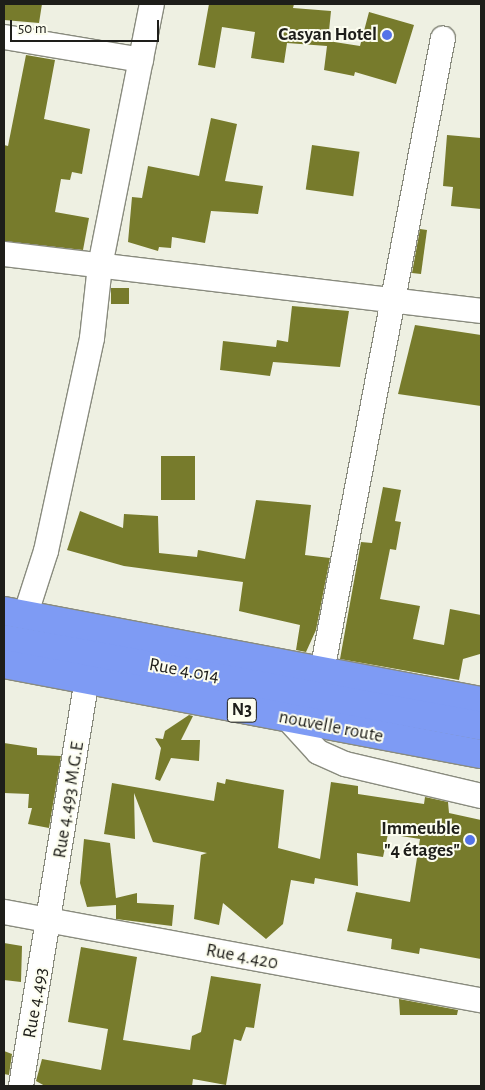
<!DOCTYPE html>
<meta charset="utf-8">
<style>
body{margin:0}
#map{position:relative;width:485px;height:1090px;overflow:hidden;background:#eef0e2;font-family:"Alegreya Sans",sans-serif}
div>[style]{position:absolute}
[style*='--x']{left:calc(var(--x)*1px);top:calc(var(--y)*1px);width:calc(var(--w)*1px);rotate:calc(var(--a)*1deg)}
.building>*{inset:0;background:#777b2c;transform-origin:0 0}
.roads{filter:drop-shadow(1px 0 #898b7e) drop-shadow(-1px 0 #898b7e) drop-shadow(0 1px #898b7e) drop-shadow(0 -1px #898b7e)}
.minor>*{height:24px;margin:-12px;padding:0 12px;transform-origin:12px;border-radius:12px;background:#fff}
.highway>*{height:28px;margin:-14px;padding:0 14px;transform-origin:14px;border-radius:14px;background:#7e9bf4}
.dots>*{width:14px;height:14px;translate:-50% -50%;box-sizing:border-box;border:2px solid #fcfdef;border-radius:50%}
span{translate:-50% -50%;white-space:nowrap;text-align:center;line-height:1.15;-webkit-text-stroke:4px #fcfdef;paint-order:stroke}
.shield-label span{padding:1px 4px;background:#fcfdef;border:1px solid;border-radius:4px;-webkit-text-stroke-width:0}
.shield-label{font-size:18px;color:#1e1e1a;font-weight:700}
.poi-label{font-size:19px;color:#1e1e1a;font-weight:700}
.right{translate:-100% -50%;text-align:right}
.street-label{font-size:19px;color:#1e1e1a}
.frame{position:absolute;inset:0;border:5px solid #1e1e1a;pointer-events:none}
.scale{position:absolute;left:10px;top:20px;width:149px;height:22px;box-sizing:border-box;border:2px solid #1e1e1a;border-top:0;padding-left:6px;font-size:15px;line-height:18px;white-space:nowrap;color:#1e1e1a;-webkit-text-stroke:4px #fcfdef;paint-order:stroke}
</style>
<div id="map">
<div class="building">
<i style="clip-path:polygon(4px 4px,42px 4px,39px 23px,4px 20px)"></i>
<i style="clip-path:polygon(209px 4px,294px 4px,293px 8px,331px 11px,328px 41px,360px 46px,369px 12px,414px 25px,396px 84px,355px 72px,354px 76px,324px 70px,327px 46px,287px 43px,284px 63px,251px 58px,255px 32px,222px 27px,215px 68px,198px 65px)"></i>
<i style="clip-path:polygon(26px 55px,55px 60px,44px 119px,90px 129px,82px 174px,72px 172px,70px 180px,61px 179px,55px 212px,89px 218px,83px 250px,4px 241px,4px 145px,8px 146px)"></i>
<i style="clip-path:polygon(211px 118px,237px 124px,225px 181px,263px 186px,258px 214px,211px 211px,205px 243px,172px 237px,171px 248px,159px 247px,158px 251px,128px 242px,132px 197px,142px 198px,148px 166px,199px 176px)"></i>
<i style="clip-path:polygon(447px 135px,481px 138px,481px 209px,451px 206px,453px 187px,443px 186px)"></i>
<i style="left:312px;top:145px;width:48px;height:45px;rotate:8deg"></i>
<i style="clip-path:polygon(420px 229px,427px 230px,421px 274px,412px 273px)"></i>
<i style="left:111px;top:288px;width:18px;height:16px"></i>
<i style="clip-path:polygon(292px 306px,349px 311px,340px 367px,273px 362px,270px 376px,220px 370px,223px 341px,276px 347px,277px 340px,288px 342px)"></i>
<i style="clip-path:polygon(415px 325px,481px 335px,481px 406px,398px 394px)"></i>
<i style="left:161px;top:456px;width:34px;height:44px"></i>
<i style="clip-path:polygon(383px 487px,401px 490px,395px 521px,401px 522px,396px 550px,390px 549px,380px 599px,420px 606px,413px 639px,444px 645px,450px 609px,481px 615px,480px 654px,463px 659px,459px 680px,340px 659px,361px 542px,372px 543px)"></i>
<i style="clip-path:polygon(256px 500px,311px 505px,305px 555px,330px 558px,316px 630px,306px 652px,296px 650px,300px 625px,239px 611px,243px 582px,124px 566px,67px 550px,80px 511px,123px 528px,124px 514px,158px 516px,159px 553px,197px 557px,198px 550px,245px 559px)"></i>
<i style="clip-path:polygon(189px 715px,193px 716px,181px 740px,200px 740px,199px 761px,171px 758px,160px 781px,155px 779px,161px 748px,155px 738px,163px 739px,165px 731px)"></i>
<i style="clip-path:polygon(4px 743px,37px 748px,37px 755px,61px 756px,49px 828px,28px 824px,32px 808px,28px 808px,29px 794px,4px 793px)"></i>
<i style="clip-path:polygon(226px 779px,284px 790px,278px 848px,320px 859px,331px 782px,358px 786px,358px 794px,424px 804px,425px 797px,448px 802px,449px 813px,481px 820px,481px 959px,420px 948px,419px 954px,391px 949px,392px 939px,347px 931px,356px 892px,410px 902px,420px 839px,388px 834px,383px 857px,357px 853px,358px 886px,315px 878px,314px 884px,291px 880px,283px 924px,266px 939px,223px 903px,219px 925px,194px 919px,201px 855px,207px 853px,153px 842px,134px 793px,135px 839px,104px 834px,112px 783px,214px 801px,217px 782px,225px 784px)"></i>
<i style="clip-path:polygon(84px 839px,110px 843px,116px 898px,137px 893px,137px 903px,174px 905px,172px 926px,116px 919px,116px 905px,87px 907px,80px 883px)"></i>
<i style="clip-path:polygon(4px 943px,22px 946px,21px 982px,4px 980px)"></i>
<i style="clip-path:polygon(81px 947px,137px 957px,123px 1040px,190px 1050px,192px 1036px,201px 1032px,211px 976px,261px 984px,254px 1028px,246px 1027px,241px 1041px,234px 1039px,226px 1085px,193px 1079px,192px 1086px,45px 1086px,36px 1081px,42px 1059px,101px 1070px,108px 1029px,68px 1022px)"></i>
<i style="clip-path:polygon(399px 999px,458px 1010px,457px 1015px,400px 1015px)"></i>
<i style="clip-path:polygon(4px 1051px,12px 1054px,9px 1075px,4px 1074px)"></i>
</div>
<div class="roads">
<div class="minor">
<i style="--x:4;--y:37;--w:139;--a:9.5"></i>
<i style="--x:4;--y:254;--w:480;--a:6.8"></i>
<i style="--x:25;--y:616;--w:68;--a:-72.1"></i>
<i style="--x:46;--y:551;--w:218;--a:-77.8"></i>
<i style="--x:92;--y:338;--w:72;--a:-83.7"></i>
<i style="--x:100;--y:266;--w:267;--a:-78.8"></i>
<i style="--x:322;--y:671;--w:644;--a:-79.18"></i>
<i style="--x:287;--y:718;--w:46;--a:47.6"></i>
<i style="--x:318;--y:752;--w:30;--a:24"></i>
<i style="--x:345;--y:764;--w:140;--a:13.2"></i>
<i style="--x:4;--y:912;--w:485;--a:10.5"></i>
<i style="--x:21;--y:1086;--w:411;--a:-80.8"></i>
</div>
<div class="highway">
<i style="--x:4;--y:611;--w:485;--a:10.7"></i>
<i style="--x:4;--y:639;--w:485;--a:10.3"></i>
<i style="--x:4;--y:664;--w:485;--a:10.7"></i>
</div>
</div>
<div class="dots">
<i style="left:387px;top:35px;background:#5473e8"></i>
<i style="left:470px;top:840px;background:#5473e8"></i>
</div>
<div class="shield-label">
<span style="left:242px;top:710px">N3</span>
</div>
<div class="poi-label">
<span class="right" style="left:377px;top:35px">Casyan Hotel</span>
<span class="right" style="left:460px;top:840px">Immeuble<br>"4 étages"</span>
</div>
<div class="street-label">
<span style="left:184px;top:671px;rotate:10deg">Rue 4.014</span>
<span style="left:331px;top:727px;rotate:11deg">nouvelle route</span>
<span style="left:69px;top:800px;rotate:-81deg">Rue 4.493 M.G.E</span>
<span style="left:242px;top:957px;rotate:11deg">Rue 4.420</span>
<span style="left:36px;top:1003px;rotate:-80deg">Rue 4.493</span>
</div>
<div class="frame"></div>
<div class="scale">50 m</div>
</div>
